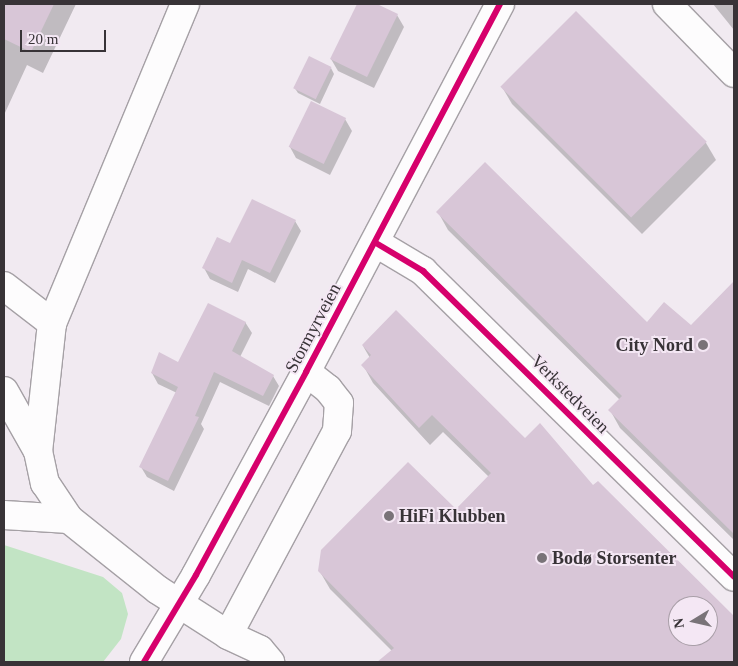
<!DOCTYPE html>
<meta charset="utf-8">
<style>
body{margin:0}
#map{position:relative;width:738px;height:666px;overflow:hidden;background:#f1eaf1;font-family:Georgia,serif}
div>[style]{position:absolute}
[style*='--x']{left:calc(var(--x)*1px);top:calc(var(--y)*1px);width:calc(var(--w)*1px);rotate:calc(var(--a)*1deg)}
.green>*{inset:0;background:#c2e4c4}
.shadow>*{inset:0;background:#0003}
.building>*{inset:0;background:#d8c6d7;transform-origin:0 0}
.roads{filter:drop-shadow(1px 0 #a5a0a5) drop-shadow(-1px 0 #a5a0a5) drop-shadow(0 1px #a5a0a5) drop-shadow(0 -1px #a5a0a5)}
.minor>*{height:28px;margin:-14px;padding:0 14px;transform-origin:14px;border-radius:14px;background:#fdfcfd}
.cycleway>*{height:6px;margin:-3px;padding:0 3px;transform-origin:3px;border-radius:3px;background:#d6006c}
.dots>*{width:14px;height:14px;translate:-50% -50%;box-sizing:border-box;border:2px solid #f4e7f4;border-radius:50%}
span{translate:-50% -50%;white-space:nowrap;text-align:center;line-height:1.15;-webkit-text-stroke:4px #f4e7f4;paint-order:stroke}
.street-label{font-size:18px;color:#383337}
.poi-label{font-size:18px;color:#383337;font-weight:700}
.right{translate:-100% -50%;text-align:right}
.left{translate:0 -50%;text-align:left}
.frame{position:absolute;inset:0;border:5px solid #383337;pointer-events:none}
.north{position:absolute;left:668px;top:596px;width:50px;height:50px;box-sizing:border-box;background:#f4e7f4;border:1px solid #a99fa8;border-radius:50%;rotate:261deg;font-size:14px;font-weight:700;line-height:20px;text-align:center;color:#383337}
.north::after{content:'';display:block;margin:auto;width:18px;height:22px;background:#797378;clip-path:polygon(50% 0,100% 100%,50% 72%,0 100%)}
.scale{position:absolute;left:20px;top:30px;width:86px;height:22px;box-sizing:border-box;border:2px solid #383337;border-top:0;padding-left:6px;font-size:15px;line-height:18px;white-space:nowrap;color:#383337;-webkit-text-stroke:4px #f4e7f4;paint-order:stroke}
</style>
<div id="map">
<div class="green">
<i style="clip-path:polygon(4px 545px,103px 577px,122px 593px,128px 614px,121px 639px,103px 662px,4px 662px)"></i>
</div>
<div class="shadow">
<i style="clip-path:polygon(4px 4px,76px 4px,43px 73px,27px 65px,4px 115px)"></i>
<i style="clip-path:polygon(359px 4px,374px 4px,397px 15px,404px 27px,374px 88px,338px 71px,331px 59px)"></i>
<i style="clip-path:polygon(713px 4px,734px 4px,734px 30px)"></i>
<i style="clip-path:polygon(576px 13px,706px 143px,716px 160px,642px 234px,512px 104px,502px 87px)"></i>
<i style="clip-path:polygon(331px 68px,334px 74px,320px 104px,298px 93px,294px 87px)"></i>
<i style="clip-path:polygon(345px 119px,352px 131px,330px 175px,296px 158px,290px 147px)"></i>
<i style="clip-path:polygon(438px 212px,647px 323px,691px 327px,734px 282px,734px 540px,620px 428px,610px 410px,620px 400px,448px 230px)"></i>
<i style="clip-path:polygon(295px 221px,301px 231px,275px 283px,248px 269px,238px 292px,210px 279px,204px 268px)"></i>
<i style="clip-path:polygon(245px 322px,252px 333px,240px 357px,273px 376px,279px 386px,269px 406px,220px 382px,201px 424px,204px 429px,174px 491px,147px 477px,141px 467px,177px 393px,158px 384px,152px 373px,179px 363px)"></i>
<i style="clip-path:polygon(evenodd,363px 346px,525px 439px,593px 486px,598px 482px,734px 618px,734px 662px,379px 662px,392px 651px,330px 589px,319px 570px,456px 511px,489px 477px,443px 432px,430px 445px,373px 383px,363px 365px,370px 358px,363px 346px,678px 606px,708px 606px,708px 636px,678px 636px,678px 606px)"></i>
</div>
<div class="building">
<i style="clip-path:polygon(4px 4px,54px 4px,31px 52px,4px 39px)"></i>
<i style="clip-path:polygon(357px 4px,377px 4px,398px 14px,367px 77px,330px 59px)"></i>
<i style="left:576px;top:11px;width:185px;height:107px;rotate:45deg"></i>
<i style="left:309px;top:56px;width:25px;height:36px;rotate:26deg"></i>
<i style="left:311px;top:101px;width:39px;height:51px;rotate:26deg"></i>
<i style="clip-path:polygon(485px 162px,647px 322px,664px 302px,691px 325px,734px 281px,734px 534px,608px 410px,622px 396px,436px 212px)"></i>
<i style="clip-path:polygon(252px 199px,296px 220px,270px 273px,242px 260px,232px 283px,202px 268px,217px 237px,230px 243px)"></i>
<i style="clip-path:polygon(208px 303px,246px 322px,232px 351px,274px 375px,263px 396px,214px 372px,195px 416px,199px 417px,168px 481px,139px 467px,178px 387px,151px 373px,159px 352px,178px 362px)"></i>
<i style="clip-path:polygon(evenodd,396px 310px,525px 438px,540px 423px,593px 485px,598px 481px,734px 616px,734px 662px,377px 662px,394px 648px,318px 571px,321px 550px,408px 462px,456px 509px,491px 473px,432px 415px,419px 428px,361px 365px,371px 355px,362px 345px,396px 310px,678px 606px,708px 606px,708px 636px,678px 636px,678px 606px)"></i>
</div>
<div class="roads">
<div class="minor">
<i style="--x:185;--y:4;--w:346;--a:112.6"></i>
<i style="--x:52;--y:323;--w:129;--a:96.2"></i>
<i style="--x:38;--y:451;--w:33;--a:78"></i>
<i style="--x:45;--y:483;--w:43;--a:56.3"></i>
<i style="--x:69;--y:519;--w:114;--a:38.6"></i>
<i style="--x:158;--y:590;--w:83;--a:32.7"></i>
<i style="--x:228;--y:635;--w:35;--a:25"></i>
<i style="--x:260;--y:650;--w:16;--a:50"></i>
<i style="--x:667;--y:4;--w:96;--a:45.8"></i>
<i style="--x:376;--y:243;--w:55;--a:30.8"></i>
<i style="--x:423;--y:271;--w:436;--a:44.5"></i>
<i style="--x:4;--y:286;--w:61;--a:37.6"></i>
<i style="--x:4;--y:391;--w:69;--a:60.5"></i>
<i style="--x:4;--y:515;--w:65;--a:3.5"></i>
<i style="--x:228;--y:635;--w:231;--a:-61.9"></i>
<i style="--x:337;--y:431;--w:28;--a:-86"></i>
<i style="--x:339;--y:403;--w:18;--a:-128"></i>
<i style="--x:328;--y:389;--w:28;--a:-142"></i>
<i style="--x:144;--y:662;--w:101;--a:-59.1"></i>
<i style="--x:196;--y:575;--w:231;--a:-61.5"></i>
<i style="--x:306;--y:372;--w:416;--a:-62.2"></i>
</div>
</div>
<div class="cycleway">
<i style="--x:376;--y:243;--w:55;--a:30.8"></i>
<i style="--x:423;--y:271;--w:436;--a:44.5"></i>
<i style="--x:144;--y:662;--w:101;--a:-59.1"></i>
<i style="--x:196;--y:575;--w:231;--a:-61.5"></i>
<i style="--x:306;--y:372;--w:416;--a:-62.2"></i>
</div>
<div class="dots">
<i style="left:703px;top:345px;background:#797378"></i>
<i style="left:389px;top:516px;background:#797378"></i>
<i style="left:542px;top:558px;background:#797378"></i>
</div>
<div class="street-label">
<span style="left:313px;top:328px;rotate:-62deg">Stormyrveien</span>
<span style="left:570px;top:394px;rotate:45deg">Verkstedveien</span>
</div>
<div class="poi-label">
<span class="right" style="left:693px;top:345px">City Nord</span>
<span class="left" style="left:399px;top:516px">HiFi Klubben</span>
<span class="left" style="left:552px;top:558px">Bodø Storsenter</span>
</div>
<div class="frame"></div>
<div class="north">N</div>
<div class="scale">20 m</div>
</div>
